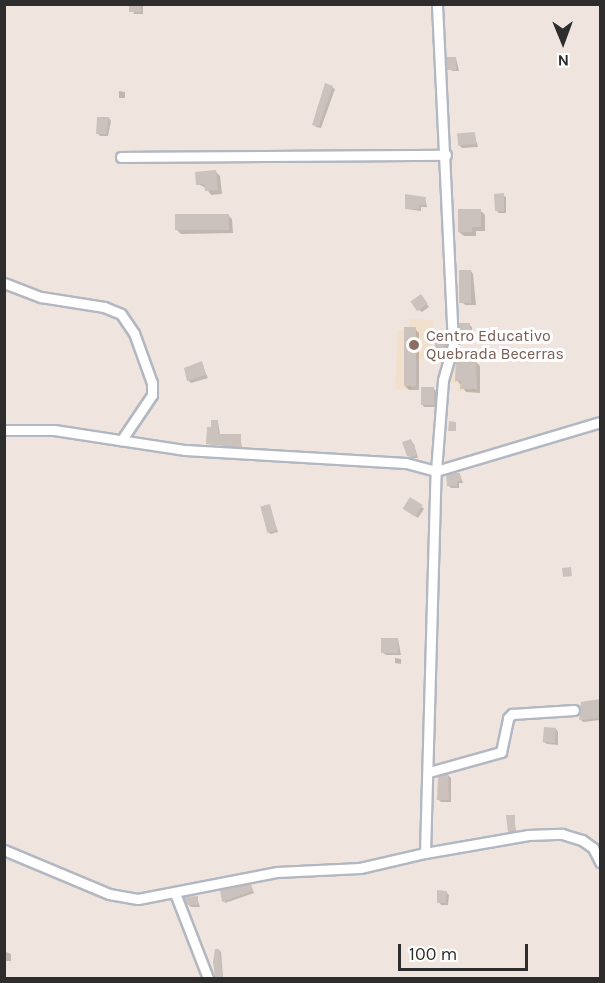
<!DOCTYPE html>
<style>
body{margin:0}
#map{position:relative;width:605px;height:983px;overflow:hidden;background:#f0e5de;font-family:Karla,sans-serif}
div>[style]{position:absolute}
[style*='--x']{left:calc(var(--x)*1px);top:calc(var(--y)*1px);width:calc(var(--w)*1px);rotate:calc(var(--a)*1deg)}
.education>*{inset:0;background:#f2dfcc}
.shadow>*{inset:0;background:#0003}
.building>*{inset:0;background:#cbc2bd;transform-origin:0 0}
.roads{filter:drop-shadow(2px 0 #b2b8c2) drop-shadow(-2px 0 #b2b8c2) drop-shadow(0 2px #b2b8c2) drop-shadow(0 -2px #b2b8c2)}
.minor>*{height:9px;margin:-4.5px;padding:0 4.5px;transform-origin:4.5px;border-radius:4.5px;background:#fff}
.dots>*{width:16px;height:16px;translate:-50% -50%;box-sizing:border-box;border:3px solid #fff;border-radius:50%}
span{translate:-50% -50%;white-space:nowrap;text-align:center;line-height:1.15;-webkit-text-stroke:6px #fff;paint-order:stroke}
.education-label{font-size:16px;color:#785e54}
.left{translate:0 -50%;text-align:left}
.frame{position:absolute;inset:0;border:6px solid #2d2d2d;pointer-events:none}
.north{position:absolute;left:533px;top:12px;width:60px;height:60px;-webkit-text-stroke:4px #fff;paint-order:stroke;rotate:179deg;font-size:16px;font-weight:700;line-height:24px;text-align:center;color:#2d2d2d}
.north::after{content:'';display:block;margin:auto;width:21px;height:27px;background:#2d2d2d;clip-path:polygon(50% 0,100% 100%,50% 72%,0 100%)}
.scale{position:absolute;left:398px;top:944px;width:130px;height:27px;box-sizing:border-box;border:3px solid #2d2d2d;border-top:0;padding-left:8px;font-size:18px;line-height:21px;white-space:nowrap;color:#2d2d2d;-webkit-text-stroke:4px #fff;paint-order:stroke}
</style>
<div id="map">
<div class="education">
<i style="clip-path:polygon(410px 319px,433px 320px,431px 360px,413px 359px,411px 390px,395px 389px,398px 330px,409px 331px)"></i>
<i style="clip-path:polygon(451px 360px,477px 361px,476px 391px,458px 391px,458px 383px,450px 383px)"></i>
</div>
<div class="shadow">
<i style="clip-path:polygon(131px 4px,143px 4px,143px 14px,134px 14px)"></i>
<i style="clip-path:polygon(456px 58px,459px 71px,452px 71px,450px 69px)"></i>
<i style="clip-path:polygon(332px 87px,335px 89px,321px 128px,316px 127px,313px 124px)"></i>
<i style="clip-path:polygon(119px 91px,125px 92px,125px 98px,119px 98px)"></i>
<i style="clip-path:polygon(109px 118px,111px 121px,108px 136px,100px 136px,97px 133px)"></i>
<i style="clip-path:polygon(474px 133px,478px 147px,462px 148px,459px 145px)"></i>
<i style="clip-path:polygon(216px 172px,220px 176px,222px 194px,211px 195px,206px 188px,198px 184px)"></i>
<i style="clip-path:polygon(503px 195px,506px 197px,506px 213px,499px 213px,496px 210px)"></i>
<i style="clip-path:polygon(425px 198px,427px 207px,421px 207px,421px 211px,407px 209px)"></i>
<i style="clip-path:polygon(481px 211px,485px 215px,485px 231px,476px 231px,476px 236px,464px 236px,459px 232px)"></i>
<i style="clip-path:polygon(228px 215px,232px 219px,233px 233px,181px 234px,177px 230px)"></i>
<i style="clip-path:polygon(471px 271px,473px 274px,476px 305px,465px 305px,462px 302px)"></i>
<i style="clip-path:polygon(423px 299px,429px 307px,422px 312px,419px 310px)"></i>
<i style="clip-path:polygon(469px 325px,472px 327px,472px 339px,464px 339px,461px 336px)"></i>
<i style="clip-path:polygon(415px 329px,419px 333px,419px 390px,409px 390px,405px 386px)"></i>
<i style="clip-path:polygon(445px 332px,448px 334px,446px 352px,439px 352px,436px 350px)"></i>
<i style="clip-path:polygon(476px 362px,480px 366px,480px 393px,466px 392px,457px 380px)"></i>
<i style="clip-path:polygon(201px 363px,208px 378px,191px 383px,188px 380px)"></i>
<i style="clip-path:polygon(434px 389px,436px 391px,436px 407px,424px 407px,422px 404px)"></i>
<i style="clip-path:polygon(218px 422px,220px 435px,240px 435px,242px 448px,208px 444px)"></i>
<i style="clip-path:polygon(411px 441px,414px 444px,418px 458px,411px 458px,408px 455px)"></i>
<i style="clip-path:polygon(460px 475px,463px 483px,459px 483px,459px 488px,451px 488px,448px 485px)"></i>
<i style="clip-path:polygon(269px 506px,278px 532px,271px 534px,268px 532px)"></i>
<i style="clip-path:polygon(422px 507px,424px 509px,418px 518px,407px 510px)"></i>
<i style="clip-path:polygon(398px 639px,401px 655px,386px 655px,383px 653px)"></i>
<i style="clip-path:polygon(395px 658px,401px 659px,401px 664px,395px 663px)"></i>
<i style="clip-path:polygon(599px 701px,600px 720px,583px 722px,581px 720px)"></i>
<i style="clip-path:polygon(556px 729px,558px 732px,558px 745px,547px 744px,544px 742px)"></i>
<i style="clip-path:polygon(448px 775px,451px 778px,451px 802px,441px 802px,438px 799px,439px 778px)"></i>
<i style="clip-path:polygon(514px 817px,516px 831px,511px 833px,509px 831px)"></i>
<i style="clip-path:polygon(251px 886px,254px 893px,225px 903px,224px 901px)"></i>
<i style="clip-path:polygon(446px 892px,449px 895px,448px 905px,441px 905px,439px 902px)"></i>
<i style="clip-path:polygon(197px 898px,200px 907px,191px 907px,188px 904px)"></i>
<i style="clip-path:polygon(219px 950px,221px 952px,223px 978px,216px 978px,214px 962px)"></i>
<i style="clip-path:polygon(4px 951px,11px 954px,11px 961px,4px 961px)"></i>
</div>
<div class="building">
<i style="left:129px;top:4px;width:12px;height:8px"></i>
<i style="left:447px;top:57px;width:9px;height:13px"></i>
<i style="clip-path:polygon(325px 83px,333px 86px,319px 126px,312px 125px)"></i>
<i style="clip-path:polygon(97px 117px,109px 117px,106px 134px,96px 134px)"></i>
<i style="left:475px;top:132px;width:12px;height:18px;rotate:85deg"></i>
<i style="clip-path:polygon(216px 170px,218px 190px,205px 191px,204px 184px,196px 185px,195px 172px)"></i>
<i style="clip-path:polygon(504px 193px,504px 211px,495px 211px,494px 194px)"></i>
<i style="clip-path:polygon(405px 194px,426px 197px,425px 205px,419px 205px,419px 209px,405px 209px)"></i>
<i style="clip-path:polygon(458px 209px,481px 209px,481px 227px,472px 227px,472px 232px,458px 232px)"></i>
<i style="left:229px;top:214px;width:16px;height:54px;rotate:90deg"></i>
<i style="left:459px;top:270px;width:12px;height:33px"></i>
<i style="left:421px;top:294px;width:12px;height:13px;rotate:55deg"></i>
<i style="left:459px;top:323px;width:11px;height:14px"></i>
<i style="left:404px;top:327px;width:12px;height:59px"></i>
<i style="clip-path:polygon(435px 330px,446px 330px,444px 350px,435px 350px)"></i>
<i style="clip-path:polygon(456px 360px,476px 361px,477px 389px,460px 389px,461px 381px,455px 381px)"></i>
<i style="clip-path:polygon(202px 361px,206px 375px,187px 381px,184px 368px)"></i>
<i style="left:421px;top:387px;width:13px;height:18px"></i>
<i style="clip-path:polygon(211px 420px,218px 420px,218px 434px,241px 434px,241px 447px,206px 444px,207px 427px,211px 427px)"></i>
<i style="clip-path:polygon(449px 421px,456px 422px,456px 431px,448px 431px)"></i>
<i style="clip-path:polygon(411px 439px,417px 455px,411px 457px,407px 456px,402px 442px)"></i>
<i style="clip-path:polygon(452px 473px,460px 473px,461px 481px,457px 481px,457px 486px,447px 486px,446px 475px)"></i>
<i style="left:410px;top:497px;width:15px;height:14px;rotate:32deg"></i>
<i style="left:270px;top:504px;width:27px;height:10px;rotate:75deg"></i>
<i style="left:571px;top:567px;width:9px;height:9px;rotate:84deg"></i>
<i style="left:381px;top:638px;width:17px;height:15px"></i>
<i style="clip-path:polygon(600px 699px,600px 718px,579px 720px,581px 702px)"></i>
<i style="left:544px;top:727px;width:12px;height:15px;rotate:5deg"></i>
<i style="clip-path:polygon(448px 774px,449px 800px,437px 800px,438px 777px)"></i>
<i style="clip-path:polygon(506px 815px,515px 815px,515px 830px,508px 832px)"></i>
<i style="clip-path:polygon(251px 884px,253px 891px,222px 902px,220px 890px)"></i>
<i style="clip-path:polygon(437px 890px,447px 891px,446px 903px,437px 903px)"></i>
<i style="clip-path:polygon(198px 896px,198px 905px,187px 905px,184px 897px)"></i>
<i style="clip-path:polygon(215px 949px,219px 949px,223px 978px,215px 978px,213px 962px)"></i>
</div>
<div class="roads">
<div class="minor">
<i style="--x:121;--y:157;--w:325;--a:-0.4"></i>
<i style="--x:4;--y:283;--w:40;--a:21"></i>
<i style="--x:41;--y:297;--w:64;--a:9"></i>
<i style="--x:104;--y:307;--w:18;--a:22"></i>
<i style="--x:121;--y:314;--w:23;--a:56"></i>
<i style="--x:134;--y:333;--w:53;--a:70.2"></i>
<i style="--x:152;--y:383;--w:12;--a:90"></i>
<i style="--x:152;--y:395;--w:55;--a:124"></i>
<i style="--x:4;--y:430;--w:50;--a:0"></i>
<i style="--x:54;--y:430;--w:133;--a:8.7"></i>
<i style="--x:185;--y:450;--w:221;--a:3.4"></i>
<i style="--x:406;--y:463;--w:31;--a:15"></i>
<i style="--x:436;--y:471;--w:171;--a:-16.6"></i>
<i style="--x:429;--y:772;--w:75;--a:-15.5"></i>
<i style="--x:501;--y:752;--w:35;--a:-78"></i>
<i style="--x:508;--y:718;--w:6;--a:-45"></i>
<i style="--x:512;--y:714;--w:62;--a:-3.7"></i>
<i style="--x:4;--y:850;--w:114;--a:22.7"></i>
<i style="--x:109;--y:894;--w:29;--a:10"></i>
<i style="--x:138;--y:899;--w:142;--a:-11"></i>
<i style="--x:277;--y:872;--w:83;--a:-2.8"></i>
<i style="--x:360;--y:868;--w:67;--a:-13"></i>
<i style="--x:425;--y:853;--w:105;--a:-9.9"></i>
<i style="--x:528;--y:835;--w:34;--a:-2"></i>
<i style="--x:562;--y:834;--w:21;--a:17"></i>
<i style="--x:582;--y:840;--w:14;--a:36"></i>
<i style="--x:593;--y:848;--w:16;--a:63"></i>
<i style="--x:425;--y:853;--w:382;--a:-88.4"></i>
<i style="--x:436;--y:471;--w:91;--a:-85.6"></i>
<i style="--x:443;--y:380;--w:37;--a:-74"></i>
<i style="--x:453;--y:344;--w:340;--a:-92.7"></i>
<i style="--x:175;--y:893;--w:91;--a:68.8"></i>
</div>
</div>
<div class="dots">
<i style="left:414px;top:345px;background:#8d6e63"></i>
</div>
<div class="education-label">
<span class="left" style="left:426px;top:345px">Centro Educativo<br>Quebrada Becerras</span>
</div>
<div class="frame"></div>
<div class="north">N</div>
<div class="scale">100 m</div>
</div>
